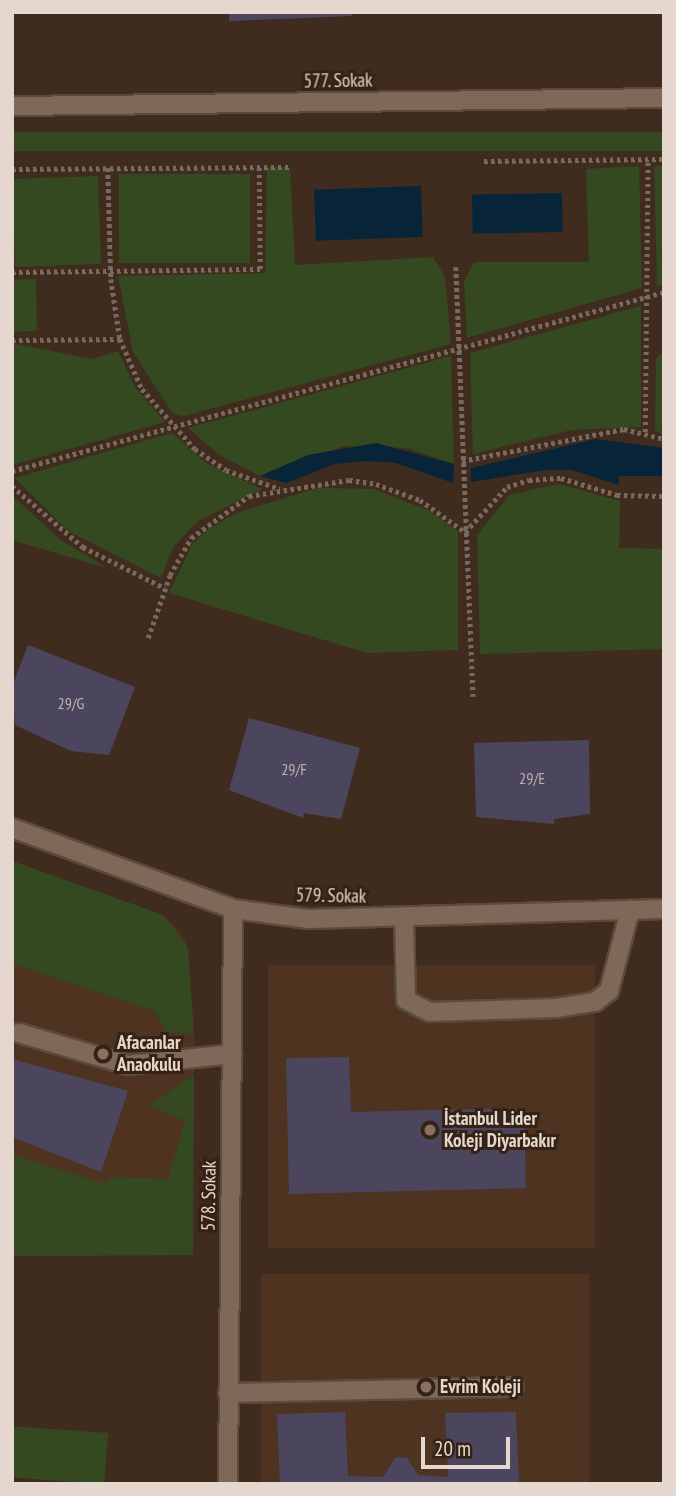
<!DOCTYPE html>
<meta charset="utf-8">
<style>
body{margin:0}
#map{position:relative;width:676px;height:1496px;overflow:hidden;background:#402c1e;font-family:"PT Sans Narrow",sans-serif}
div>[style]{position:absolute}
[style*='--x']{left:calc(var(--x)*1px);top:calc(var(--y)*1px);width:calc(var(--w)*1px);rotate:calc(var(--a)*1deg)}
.built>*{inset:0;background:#4d3320;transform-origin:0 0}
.green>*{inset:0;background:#354920;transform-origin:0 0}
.water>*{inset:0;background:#072439;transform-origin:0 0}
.building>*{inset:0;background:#4b465e}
.path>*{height:4.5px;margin-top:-2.25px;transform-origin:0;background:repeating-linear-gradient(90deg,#7b695d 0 3.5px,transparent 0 7px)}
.roads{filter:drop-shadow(2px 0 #5b4b3e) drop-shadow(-2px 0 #5b4b3e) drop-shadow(0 2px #5b4b3e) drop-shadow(0 -2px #5b4b3e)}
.lane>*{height:18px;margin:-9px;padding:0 9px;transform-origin:9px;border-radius:9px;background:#7f6858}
.street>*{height:18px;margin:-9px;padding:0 9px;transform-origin:9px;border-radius:9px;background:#7f6858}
.dots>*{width:19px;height:19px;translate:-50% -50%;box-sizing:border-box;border:4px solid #362214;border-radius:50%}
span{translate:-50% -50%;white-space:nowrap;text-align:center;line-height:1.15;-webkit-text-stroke:6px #362214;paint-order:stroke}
.number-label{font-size:16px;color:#beb3b2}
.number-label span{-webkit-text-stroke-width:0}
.street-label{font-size:19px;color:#e5d7ce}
.poi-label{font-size:19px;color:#e5d7ce;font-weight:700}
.left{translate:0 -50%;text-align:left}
.frame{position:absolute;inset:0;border:14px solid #e5d7ce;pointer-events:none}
.scale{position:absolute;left:421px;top:1437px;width:89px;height:32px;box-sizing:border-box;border:4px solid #e5d7ce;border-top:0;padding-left:9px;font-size:21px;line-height:24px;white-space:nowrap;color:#e5d7ce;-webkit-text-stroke:5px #362214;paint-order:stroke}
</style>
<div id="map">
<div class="built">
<i style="clip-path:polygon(12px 861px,163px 915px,181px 933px,188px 948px,194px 1034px,193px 1255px,12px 1256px)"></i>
<i style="left:268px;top:965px;width:327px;height:283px"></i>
<i style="left:589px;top:1274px;width:210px;height:328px;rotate:90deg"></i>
</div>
<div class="green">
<i style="left:664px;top:132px;width:19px;height:652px;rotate:90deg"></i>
<i style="clip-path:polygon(639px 166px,642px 288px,467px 338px,464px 282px,474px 262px,589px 262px,586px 169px)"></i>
<i style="clip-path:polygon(654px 166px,664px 166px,664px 284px,657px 286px)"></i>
<i style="clip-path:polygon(267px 167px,290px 167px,295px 265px,433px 257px,445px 277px,451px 344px,184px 416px,173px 414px,133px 352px,118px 276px,265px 273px)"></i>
<i style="left:250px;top:174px;width:89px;height:131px;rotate:90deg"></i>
<i style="left:98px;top:176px;width:88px;height:86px;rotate:88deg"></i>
<i style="left:36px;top:279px;width:52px;height:24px;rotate:89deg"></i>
<i style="clip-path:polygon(641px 306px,641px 427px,571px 430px,473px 454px,470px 353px)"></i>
<i style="clip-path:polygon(12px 343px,92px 359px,118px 351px,135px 387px,165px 422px,12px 465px)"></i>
<i style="clip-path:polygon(664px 352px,664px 435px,655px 430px,656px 358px)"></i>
<i style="clip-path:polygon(451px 356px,454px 464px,407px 448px,344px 446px,260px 476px,221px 456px,188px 428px)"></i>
<i style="clip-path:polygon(172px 433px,206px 463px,262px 489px,198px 521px,173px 547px,161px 578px,68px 531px,15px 478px)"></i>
<i style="clip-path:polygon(559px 484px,620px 501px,619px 548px,664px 549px,664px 649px,480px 654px,477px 536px,509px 495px)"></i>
<i style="clip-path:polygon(318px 488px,374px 489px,427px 510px,458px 531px,458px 650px,367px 653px,169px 593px,193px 543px,209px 529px,236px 513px)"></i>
<i style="clip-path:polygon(12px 495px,59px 539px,107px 568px,12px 540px)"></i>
<i style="clip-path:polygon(12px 861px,163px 915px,188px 948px,194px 1034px,166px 1032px,155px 1011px,12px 964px)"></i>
<i style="clip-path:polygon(194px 1075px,193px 1255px,12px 1256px,12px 1155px,104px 1183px,114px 1177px,168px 1179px,185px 1121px,149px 1105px)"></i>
<i style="left:108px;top:1433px;width:51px;height:96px;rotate:94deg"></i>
</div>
<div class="water">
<i style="left:421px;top:186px;width:51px;height:107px;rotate:88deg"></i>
<i style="left:562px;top:193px;width:39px;height:90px;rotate:89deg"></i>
<i style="clip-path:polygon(596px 439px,664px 448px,664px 476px,619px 476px,619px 485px,572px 470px,546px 470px,471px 482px,471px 468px)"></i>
<i style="clip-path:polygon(376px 443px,454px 464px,453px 483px,396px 463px,365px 461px,334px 464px,287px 483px,260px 476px,308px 455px)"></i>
</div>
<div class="building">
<i style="clip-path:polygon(229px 12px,352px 12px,352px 16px,229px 21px)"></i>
<i style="clip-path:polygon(28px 645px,135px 687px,109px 755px,71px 751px,15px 725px,12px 687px)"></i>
<i style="clip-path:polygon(249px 718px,360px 748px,341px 819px,304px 813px,303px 818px,229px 790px)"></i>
<i style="clip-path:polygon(589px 740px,590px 814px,554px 819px,554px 824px,476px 817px,474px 743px)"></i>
<i style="clip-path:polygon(349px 1057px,351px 1112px,524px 1108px,526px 1188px,289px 1194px,286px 1058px)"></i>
<i style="clip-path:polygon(12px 1059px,128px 1091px,101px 1172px,12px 1137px)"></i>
<i style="clip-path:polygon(345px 1412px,348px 1476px,383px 1477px,396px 1457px,407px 1458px,418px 1475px,448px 1477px,445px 1413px,516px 1412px,519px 1484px,280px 1484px,277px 1414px)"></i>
</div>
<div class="path">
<i style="--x:484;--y:161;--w:180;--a:-0.6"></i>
<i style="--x:108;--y:168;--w:111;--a:88.5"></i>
<i style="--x:111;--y:279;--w:61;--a:81.5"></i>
<i style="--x:120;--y:339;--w:55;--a:66.3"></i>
<i style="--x:142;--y:389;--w:80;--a:48.5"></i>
<i style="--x:195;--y:449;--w:37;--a:34"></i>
<i style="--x:226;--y:470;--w:57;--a:19.4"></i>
<i style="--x:12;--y:169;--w:278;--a:-0.4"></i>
<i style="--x:456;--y:267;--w:430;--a:87.7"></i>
<i style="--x:12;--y:272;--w:248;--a:-0.7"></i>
<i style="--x:260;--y:269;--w:102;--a:-90.6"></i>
<i style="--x:12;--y:340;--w:108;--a:-0.5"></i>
<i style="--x:645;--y:432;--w:272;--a:-89.4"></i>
<i style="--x:462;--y:461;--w:165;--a:-11.2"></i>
<i style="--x:624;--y:429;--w:41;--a:14"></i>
<i style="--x:12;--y:471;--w:676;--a:-15.35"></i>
<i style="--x:12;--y:486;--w:94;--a:40.7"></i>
<i style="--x:83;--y:547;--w:92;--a:26.6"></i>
<i style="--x:148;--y:638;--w:67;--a:-70.8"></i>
<i style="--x:170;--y:575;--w:43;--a:-60.4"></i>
<i style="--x:191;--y:538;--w:72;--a:-35.9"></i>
<i style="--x:249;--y:496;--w:101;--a:-9.1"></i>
<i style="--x:349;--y:480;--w:27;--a:8"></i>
<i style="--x:376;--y:484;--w:47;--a:20"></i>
<i style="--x:420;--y:500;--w:55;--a:35.4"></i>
<i style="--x:465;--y:532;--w:62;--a:-47"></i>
<i style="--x:507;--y:487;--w:23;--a:-18"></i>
<i style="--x:529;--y:480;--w:32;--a:-4"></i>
<i style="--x:561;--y:478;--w:59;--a:16.9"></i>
<i style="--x:617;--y:495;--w:47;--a:1.2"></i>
</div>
<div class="roads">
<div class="lane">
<i style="--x:404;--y:917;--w:83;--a:88.6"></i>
<i style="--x:406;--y:1000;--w:27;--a:27"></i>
<i style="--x:430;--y:1012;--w:126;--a:-1.8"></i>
<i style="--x:556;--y:1008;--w:39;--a:-9"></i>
<i style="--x:595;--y:1002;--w:18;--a:-38"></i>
<i style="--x:609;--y:991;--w:84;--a:-75.5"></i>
<i style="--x:19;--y:1033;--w:114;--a:16.4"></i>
<i style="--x:128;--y:1065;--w:105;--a:-6"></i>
<i style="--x:228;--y:1393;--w:286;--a:-1.2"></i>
</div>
<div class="street">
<i style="--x:12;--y:106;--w:652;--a:-0.7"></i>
<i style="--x:12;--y:828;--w:235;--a:20.1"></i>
<i style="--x:233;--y:909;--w:77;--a:7.5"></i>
<i style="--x:309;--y:919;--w:355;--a:-1.6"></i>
<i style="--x:228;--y:1484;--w:575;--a:-89.5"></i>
</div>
</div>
<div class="dots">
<i style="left:103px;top:1054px;background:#8d6e63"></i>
<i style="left:430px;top:1130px;background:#8d6e63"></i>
<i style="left:426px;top:1387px;background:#8d6e63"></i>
</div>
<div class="number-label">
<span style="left:71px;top:703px">29/G</span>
<span style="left:294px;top:769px">29/F</span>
<span style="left:532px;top:778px">29/E</span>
</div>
<div class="street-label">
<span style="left:338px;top:81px;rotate:-1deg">577. Sokak</span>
<span style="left:331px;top:896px;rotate:1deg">579. Sokak</span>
<span style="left:209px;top:1196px;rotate:-89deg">578. Sokak</span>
</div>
<div class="poi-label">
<span class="left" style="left:117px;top:1054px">Afacanlar<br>Anaokulu</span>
<span class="left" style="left:444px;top:1130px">İstanbul Lider<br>Koleji Diyarbakır</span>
<span class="left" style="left:440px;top:1387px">Evrim Koleji</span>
</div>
<div class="frame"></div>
<div class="scale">20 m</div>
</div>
